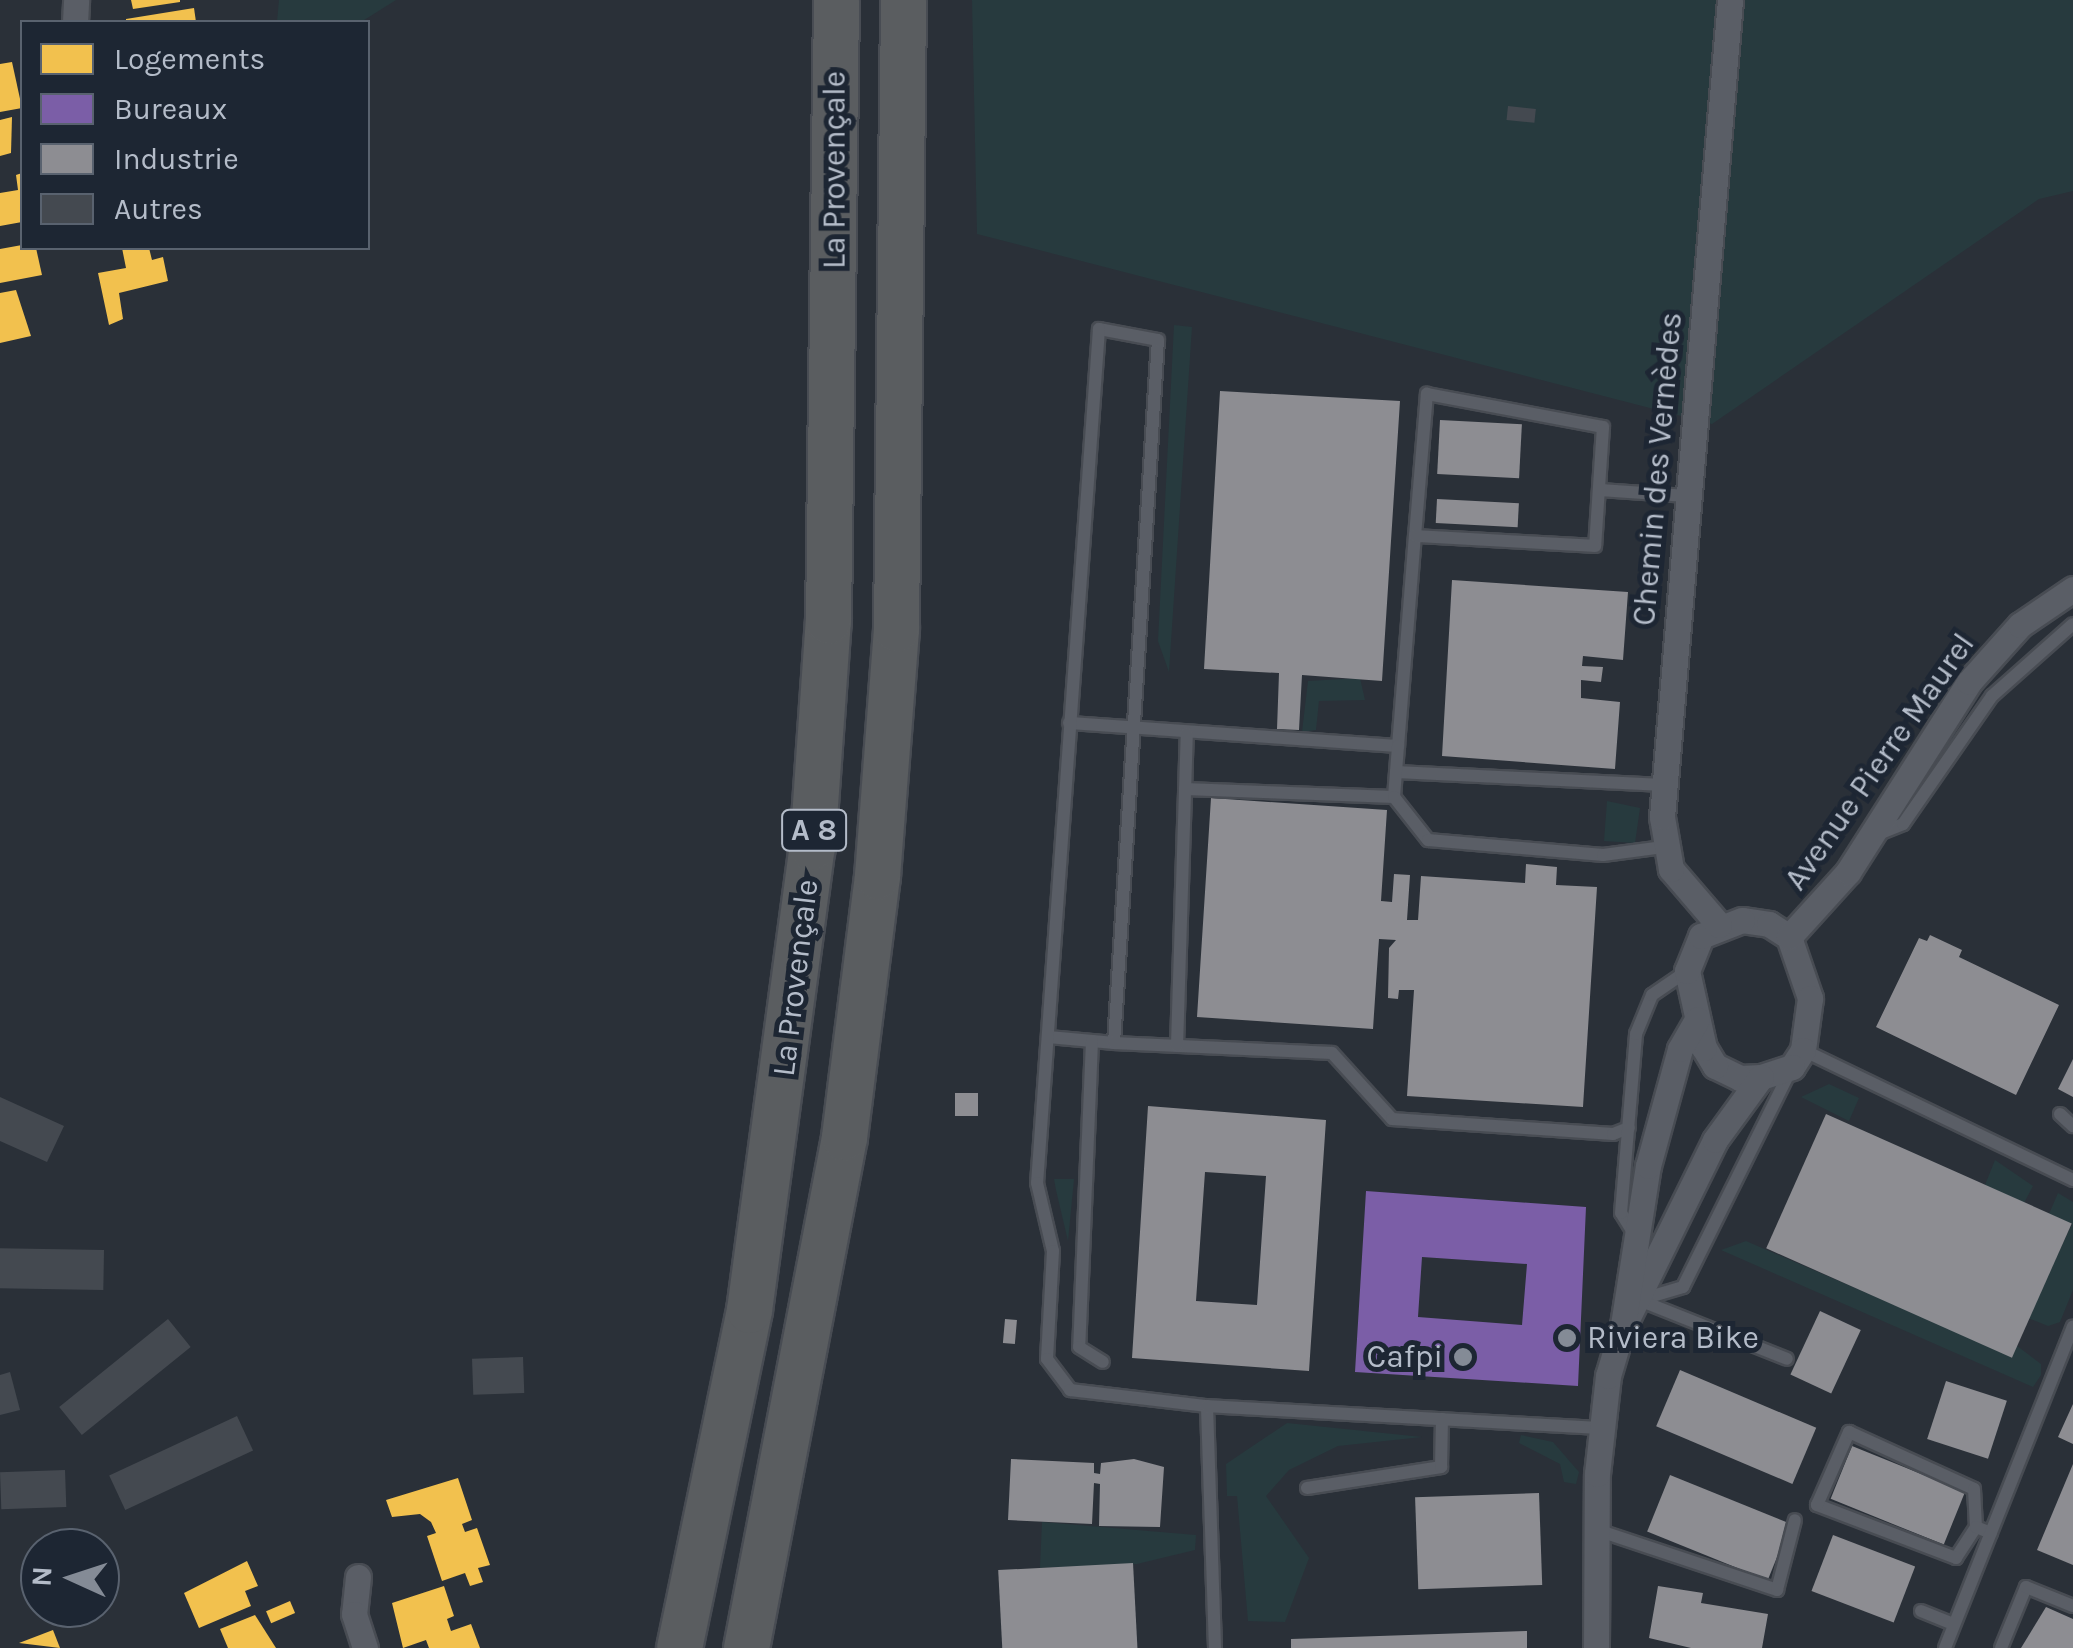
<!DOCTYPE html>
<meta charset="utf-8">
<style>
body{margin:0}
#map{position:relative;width:2073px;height:1648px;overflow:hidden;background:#2a3038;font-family:Karla,sans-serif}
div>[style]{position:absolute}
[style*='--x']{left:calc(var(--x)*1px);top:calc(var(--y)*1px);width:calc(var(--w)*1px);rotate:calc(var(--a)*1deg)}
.green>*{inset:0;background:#273a3e}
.homes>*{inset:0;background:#f2c14e;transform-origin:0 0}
.offices>*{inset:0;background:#7b5ea7}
.industry>*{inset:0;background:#8d8d92;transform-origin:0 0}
.building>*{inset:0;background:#444950;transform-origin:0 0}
.roads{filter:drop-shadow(2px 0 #484c53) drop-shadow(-2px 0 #484c53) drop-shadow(0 2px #484c53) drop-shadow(0 -2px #484c53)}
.lane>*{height:12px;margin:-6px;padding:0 6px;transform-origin:6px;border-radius:6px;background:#5a5e66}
.street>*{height:25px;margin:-12.5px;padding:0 12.5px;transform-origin:12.5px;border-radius:12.5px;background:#5a5e66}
.highway>*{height:45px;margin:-22.5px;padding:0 22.5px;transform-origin:22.5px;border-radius:22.5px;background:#5a5d60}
.dots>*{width:28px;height:28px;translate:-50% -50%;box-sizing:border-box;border:5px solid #1d2633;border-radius:50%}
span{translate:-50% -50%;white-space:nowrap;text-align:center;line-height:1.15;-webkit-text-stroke:10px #1d2633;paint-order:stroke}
.shield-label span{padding:2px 8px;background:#1d2633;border:2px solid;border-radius:8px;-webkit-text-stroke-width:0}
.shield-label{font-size:30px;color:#b4bcc9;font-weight:700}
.street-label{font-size:32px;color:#b4bcc9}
.poi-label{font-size:32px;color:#b4bcc9}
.left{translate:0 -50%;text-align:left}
.right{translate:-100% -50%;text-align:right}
.legend{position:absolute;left:20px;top:20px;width:350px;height:230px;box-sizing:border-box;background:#1d2633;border:2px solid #59626f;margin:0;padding:12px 18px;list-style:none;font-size:30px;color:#b4bcc9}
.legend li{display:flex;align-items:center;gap:20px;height:50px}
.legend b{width:50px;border:2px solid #59626f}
.north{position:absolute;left:20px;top:1528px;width:100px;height:100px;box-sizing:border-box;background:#1d2633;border:2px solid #59626f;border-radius:50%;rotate:273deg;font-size:28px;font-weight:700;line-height:40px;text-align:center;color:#b4bcc9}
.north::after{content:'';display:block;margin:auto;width:35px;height:45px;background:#848b96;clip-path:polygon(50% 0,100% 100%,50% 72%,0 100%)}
</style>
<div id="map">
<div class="green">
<i style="clip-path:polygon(279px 0,396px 0,361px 22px,277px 22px)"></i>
<i style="clip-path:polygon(972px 0,2073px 0,2073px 191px,2039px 199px,1712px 424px,977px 234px)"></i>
<i style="clip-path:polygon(1174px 325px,1192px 327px,1169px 672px,1158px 641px)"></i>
<i style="clip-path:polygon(1360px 678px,1365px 700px,1319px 701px,1316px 730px,1302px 732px,1308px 681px)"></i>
<i style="clip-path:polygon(1607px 801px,1640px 808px,1635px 843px,1604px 841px)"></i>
<i style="clip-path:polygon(1829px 1084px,1859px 1098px,1849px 1121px,1801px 1097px)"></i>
<i style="clip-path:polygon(1995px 1160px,2033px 1186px,2024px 1203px,1985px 1185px)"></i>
<i style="clip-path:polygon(1054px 1179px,1074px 1179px,1068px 1241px,1056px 1190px)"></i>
<i style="clip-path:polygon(2058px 1193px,2073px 1202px,2073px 1290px,2060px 1322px,2048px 1326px,2028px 1318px,2072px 1224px,2049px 1214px)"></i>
<i style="clip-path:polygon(1746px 1241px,2011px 1355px,2016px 1345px,2041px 1364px,2041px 1375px,2033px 1387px,1721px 1250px)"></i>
<i style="clip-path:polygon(1287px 1423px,1422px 1437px,1338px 1446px,1289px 1470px,1266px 1496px,1309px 1558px,1285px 1622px,1248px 1621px,1237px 1496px,1227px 1496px,1226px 1464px)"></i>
<i style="clip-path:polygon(1521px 1435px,1553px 1442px,1579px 1472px,1576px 1484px,1564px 1482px,1560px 1464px,1519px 1443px)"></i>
<i style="clip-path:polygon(1042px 1522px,1196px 1535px,1195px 1550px,1137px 1564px,1040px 1568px)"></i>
</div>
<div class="homes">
<i style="clip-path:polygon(131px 0,180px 0,180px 2px,133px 9px)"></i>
<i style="clip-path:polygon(194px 8px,196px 22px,126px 22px,126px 19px)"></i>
<i style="clip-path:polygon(12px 62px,22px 108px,0 112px,0 64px)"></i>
<i style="clip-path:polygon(12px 117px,11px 153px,0 156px,0 120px)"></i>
<i style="clip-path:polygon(22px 173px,22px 222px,0 226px,0 193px,18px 190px,16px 175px)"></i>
<i style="clip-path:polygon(22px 245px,36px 248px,42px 275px,0 283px,0 249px)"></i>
<i style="clip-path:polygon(122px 248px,149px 248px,152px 260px,163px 257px,168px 281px,119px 293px,123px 319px,109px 325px,98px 273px,126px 268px)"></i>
<i style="clip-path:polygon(16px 290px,31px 336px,0 343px,0 293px)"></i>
<i style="clip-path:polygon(458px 1478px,472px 1520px,462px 1524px,465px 1532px,477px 1528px,490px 1565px,478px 1568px,483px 1582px,470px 1586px,465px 1573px,442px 1581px,427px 1536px,436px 1533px,431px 1522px,420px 1514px,392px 1517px,386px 1500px)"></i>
<i style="clip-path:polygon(247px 1561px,258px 1586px,245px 1591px,251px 1606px,199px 1628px,184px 1593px)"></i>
<i style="clip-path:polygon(444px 1586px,454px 1616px,447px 1619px,451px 1631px,471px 1624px,480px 1648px,429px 1648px,426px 1640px,403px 1648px,392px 1603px)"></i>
<i style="left:290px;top:1601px;width:13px;height:26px;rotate:67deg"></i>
<i style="clip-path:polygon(255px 1615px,276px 1648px,228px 1648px,220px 1629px)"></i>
<i style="clip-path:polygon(53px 1630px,60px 1648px,19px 1643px)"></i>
</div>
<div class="offices">
<i style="clip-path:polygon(evenodd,1366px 1191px,1586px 1207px,1578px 1386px,1355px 1372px,1366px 1191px,1422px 1257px,1527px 1264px,1522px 1325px,1418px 1317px,1422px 1257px)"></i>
</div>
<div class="industry">
<i style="clip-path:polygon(1220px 391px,1400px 401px,1382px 681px,1302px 675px,1299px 730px,1277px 729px,1279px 673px,1204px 669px)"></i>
<i style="left:1440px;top:420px;width:82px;height:54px;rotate:3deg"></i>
<i style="left:1437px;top:499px;width:82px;height:24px;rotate:3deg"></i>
<i style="clip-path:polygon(1452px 580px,1628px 592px,1623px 660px,1583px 656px,1582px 666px,1603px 667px,1601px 682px,1581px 680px,1581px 698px,1620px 702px,1615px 769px,1442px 756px)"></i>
<i style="clip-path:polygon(1211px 798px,1387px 810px,1381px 901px,1392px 902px,1394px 874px,1410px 875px,1407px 920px,1418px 920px,1421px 876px,1525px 883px,1526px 864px,1557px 867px,1556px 885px,1597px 887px,1583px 1107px,1407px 1096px,1414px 990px,1399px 990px,1398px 999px,1388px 998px,1389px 948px,1396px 940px,1379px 939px,1373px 1029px,1197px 1017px)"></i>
<i style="clip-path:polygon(1930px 935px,1962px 950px,1959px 957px,2059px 1005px,2016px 1095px,1876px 1027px,1919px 938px,1927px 941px)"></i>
<i style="clip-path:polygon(2073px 1059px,2073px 1097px,2058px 1089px)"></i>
<i style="left:955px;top:1093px;width:23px;height:23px"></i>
<i style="clip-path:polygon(evenodd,1148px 1106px,1326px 1120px,1309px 1371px,1132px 1358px,1148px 1106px,1205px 1172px,1266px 1176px,1257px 1305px,1196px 1301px,1205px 1172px)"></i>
<i style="left:1826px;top:1114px;width:269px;height:147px;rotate:24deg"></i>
<i style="left:1820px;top:1311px;width:45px;height:70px;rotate:25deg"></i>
<i style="left:1005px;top:1319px;width:12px;height:24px;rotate:5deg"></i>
<i style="left:1680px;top:1370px;width:148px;height:61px;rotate:23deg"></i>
<i style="left:1946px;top:1381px;width:64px;height:61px;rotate:18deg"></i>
<i style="clip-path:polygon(2073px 1404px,2073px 1444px,2058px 1437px)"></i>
<i style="left:1852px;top:1446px;width:122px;height:57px;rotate:22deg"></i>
<i style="clip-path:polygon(1011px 1459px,1094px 1463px,1094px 1473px,1100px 1474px,1101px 1463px,1134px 1459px,1164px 1467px,1160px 1527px,1099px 1526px,1100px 1484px,1094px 1483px,1092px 1524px,1008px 1520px)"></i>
<i style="clip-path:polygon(2073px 1464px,2073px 1565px,2037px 1550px)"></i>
<i style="left:1670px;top:1475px;width:130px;height:61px;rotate:22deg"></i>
<i style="left:1539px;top:1493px;width:92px;height:124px;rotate:88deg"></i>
<i style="left:1833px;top:1535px;width:88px;height:60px;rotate:21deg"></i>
<i style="left:1133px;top:1563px;width:85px;height:135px;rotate:87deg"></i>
<i style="clip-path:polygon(1658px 1586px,1703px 1593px,1701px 1603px,1768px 1614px,1762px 1648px,1691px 1648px,1649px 1638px)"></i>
<i style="clip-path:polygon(2046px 1607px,2073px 1619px,2073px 1648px,2021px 1648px)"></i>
<i style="clip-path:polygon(1527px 1631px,1527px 1648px,1291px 1648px,1291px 1639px)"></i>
</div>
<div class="building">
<i style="left:1508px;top:106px;width:28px;height:14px;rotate:6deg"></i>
<i style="clip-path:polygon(0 1097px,64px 1126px,47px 1162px,0 1141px)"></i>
<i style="left:104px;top:1250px;width:40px;height:104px;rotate:91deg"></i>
<i style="left:168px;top:1319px;width:36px;height:140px;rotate:51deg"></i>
<i style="left:523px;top:1357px;width:36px;height:51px;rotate:88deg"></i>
<i style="clip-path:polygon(10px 1372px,20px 1410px,0 1415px,0 1375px)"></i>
<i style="left:237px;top:1416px;width:38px;height:141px;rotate:65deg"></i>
<i style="left:65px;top:1470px;width:37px;height:65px;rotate:88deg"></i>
</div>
<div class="roads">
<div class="lane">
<i style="--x:1599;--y:490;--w:89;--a:3.9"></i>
<i style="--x:1069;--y:723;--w:330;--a:4"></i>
<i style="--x:1398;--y:746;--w:211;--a:-85.4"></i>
<i style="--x:1415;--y:536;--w:143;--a:-85.2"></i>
<i style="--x:1427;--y:394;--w:179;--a:10.6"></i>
<i style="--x:1603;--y:427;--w:119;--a:93.8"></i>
<i style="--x:1595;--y:546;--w:180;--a:-176.8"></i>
<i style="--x:1396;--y:772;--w:268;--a:2.8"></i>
<i style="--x:1185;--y:789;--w:209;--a:2.2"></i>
<i style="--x:1394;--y:797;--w:51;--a:-85.5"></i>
<i style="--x:1394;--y:797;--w:55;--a:51.7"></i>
<i style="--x:1428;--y:840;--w:176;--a:4.9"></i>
<i style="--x:1603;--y:855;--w:61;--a:-7.6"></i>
<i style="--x:1876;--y:835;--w:29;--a:-22"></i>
<i style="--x:1903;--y:824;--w:156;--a:-55.2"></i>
<i style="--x:1992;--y:696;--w:108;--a:-41.6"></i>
<i style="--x:1049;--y:1037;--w:65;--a:5.3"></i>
<i style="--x:1114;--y:1043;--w:704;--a:-86.42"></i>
<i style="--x:1158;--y:340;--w:60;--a:-169.4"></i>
<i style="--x:1099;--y:329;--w:856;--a:94.15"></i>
<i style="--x:1037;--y:1183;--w:70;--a:76.8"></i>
<i style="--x:1053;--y:1251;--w:108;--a:93.2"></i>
<i style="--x:1047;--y:1359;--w:39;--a:53"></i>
<i style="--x:1070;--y:1390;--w:138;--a:6.7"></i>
<i style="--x:1092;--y:1041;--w:306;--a:92.4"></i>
<i style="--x:1079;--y:1347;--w:28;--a:32"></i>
<i style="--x:1114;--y:1043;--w:218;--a:2.6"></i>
<i style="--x:1332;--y:1053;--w:89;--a:47.7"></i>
<i style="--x:1392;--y:1119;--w:222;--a:3.9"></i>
<i style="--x:1613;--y:1134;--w:17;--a:-21"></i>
<i style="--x:1177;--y:1046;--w:313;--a:-88.2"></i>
<i style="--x:1803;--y:1050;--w:300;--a:25.7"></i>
<i style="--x:2060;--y:1114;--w:18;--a:43"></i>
<i style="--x:1633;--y:1232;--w:22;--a:-122"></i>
<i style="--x:1621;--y:1213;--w:180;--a:-85.2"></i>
<i style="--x:1636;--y:1034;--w:42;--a:-67.7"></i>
<i style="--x:1652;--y:995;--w:42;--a:-34.4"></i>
<i style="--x:1639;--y:1300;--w:46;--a:-16.5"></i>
<i style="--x:1683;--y:1287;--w:246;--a:-63.6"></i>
<i style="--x:1639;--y:1300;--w:159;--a:21.7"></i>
<i style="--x:1307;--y:1488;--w:136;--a:-8.9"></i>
<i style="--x:1441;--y:1467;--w:48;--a:-88.8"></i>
<i style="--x:1976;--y:1527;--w:37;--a:123"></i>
<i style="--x:1956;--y:1558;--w:149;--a:-159.1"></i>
<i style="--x:1817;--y:1505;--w:80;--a:-66.3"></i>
<i style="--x:1849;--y:1432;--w:137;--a:24.5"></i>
<i style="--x:1974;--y:1489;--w:38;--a:87"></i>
<i style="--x:1976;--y:1527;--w:16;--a:22"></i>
<i style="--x:1597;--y:1530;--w:190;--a:18.4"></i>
<i style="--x:1777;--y:1590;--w:72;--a:-75.6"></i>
<i style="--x:1921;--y:1611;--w:35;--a:22"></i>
<i style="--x:1215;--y:1648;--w:242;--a:-91.9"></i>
<i style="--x:1207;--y:1406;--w:396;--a:3.2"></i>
<i style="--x:1945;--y:1648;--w:346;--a:-68.3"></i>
<i style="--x:2001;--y:1648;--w:66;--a:-67.7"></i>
<i style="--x:2026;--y:1587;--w:51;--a:22"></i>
</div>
<div class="street">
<i style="--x:75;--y:22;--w:22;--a:-87"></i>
<i style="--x:1742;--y:920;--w:27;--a:8"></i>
<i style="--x:1769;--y:924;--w:24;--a:33"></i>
<i style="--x:1789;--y:937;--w:65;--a:71"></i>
<i style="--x:1810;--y:998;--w:52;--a:97.7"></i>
<i style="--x:1803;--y:1050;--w:20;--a:123"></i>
<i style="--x:1792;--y:1067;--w:33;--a:162"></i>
<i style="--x:1761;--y:1077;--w:21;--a:177"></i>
<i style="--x:1740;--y:1078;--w:28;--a:-154"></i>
<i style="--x:1715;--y:1066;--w:21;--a:-121"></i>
<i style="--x:1704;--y:1048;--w:79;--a:-102.4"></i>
<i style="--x:1687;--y:971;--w:38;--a:-68"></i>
<i style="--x:1701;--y:936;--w:44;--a:-21.3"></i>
<i style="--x:1719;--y:925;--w:74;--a:-130.6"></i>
<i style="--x:1671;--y:869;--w:53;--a:-99.8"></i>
<i style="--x:1662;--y:817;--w:820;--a:-85.24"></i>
<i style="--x:1789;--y:937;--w:88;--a:-47.8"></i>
<i style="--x:1848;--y:872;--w:225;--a:-57.5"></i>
<i style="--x:1969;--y:682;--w:76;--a:-48.2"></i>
<i style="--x:2020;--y:625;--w:64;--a:-34.2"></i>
<i style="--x:1628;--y:1317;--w:197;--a:-63.8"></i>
<i style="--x:1715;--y:1140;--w:78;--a:-53.9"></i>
<i style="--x:358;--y:1577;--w:37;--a:96"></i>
<i style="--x:354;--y:1614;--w:36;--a:72"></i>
<i style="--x:1596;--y:1648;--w:174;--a:-89.7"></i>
<i style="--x:1597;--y:1474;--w:99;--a:-83.6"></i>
<i style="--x:1608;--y:1376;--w:53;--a:-73.6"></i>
<i style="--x:1623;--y:1325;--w:161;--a:-81.1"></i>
<i style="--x:1648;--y:1166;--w:121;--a:-74.7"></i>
<i style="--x:1680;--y:1049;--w:34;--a:-60"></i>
</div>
<div class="highway">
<i style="--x:679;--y:1648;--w:345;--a:-78.3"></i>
<i style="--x:749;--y:1310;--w:467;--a:-82.3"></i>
<i style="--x:812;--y:847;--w:227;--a:-86"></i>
<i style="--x:828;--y:621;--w:621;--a:-89.26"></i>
<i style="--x:746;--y:1648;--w:520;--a:-79.14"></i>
<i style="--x:844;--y:1137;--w:263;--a:-82.8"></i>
<i style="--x:877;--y:876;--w:248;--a:-85.6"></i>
<i style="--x:896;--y:629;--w:629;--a:-89.36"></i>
</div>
</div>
<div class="dots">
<i style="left:1567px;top:1338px;background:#848b96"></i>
<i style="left:1463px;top:1357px;background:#848b96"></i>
</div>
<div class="shield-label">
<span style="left:814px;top:830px">A 8</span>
</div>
<div class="street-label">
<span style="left:835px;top:170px;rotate:-90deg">La Provençale</span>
<span style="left:1658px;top:469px;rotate:-85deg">Chemin des Vernèdes</span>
<span style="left:1880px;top:762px;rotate:-55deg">Avenue Pierre Maurel</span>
<span style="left:796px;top:978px;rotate:-83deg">La Provençale</span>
</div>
<div class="poi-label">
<span class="left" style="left:1587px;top:1338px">Riviera Bike</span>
<span class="right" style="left:1443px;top:1357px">Cafpi</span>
</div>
<ul class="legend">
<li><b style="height:28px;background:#f2c14e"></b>Logements</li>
<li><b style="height:28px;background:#7b5ea7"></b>Bureaux</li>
<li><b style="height:28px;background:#8d8d92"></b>Industrie</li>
<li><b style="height:28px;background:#444950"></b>Autres</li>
</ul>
<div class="north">N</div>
</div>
